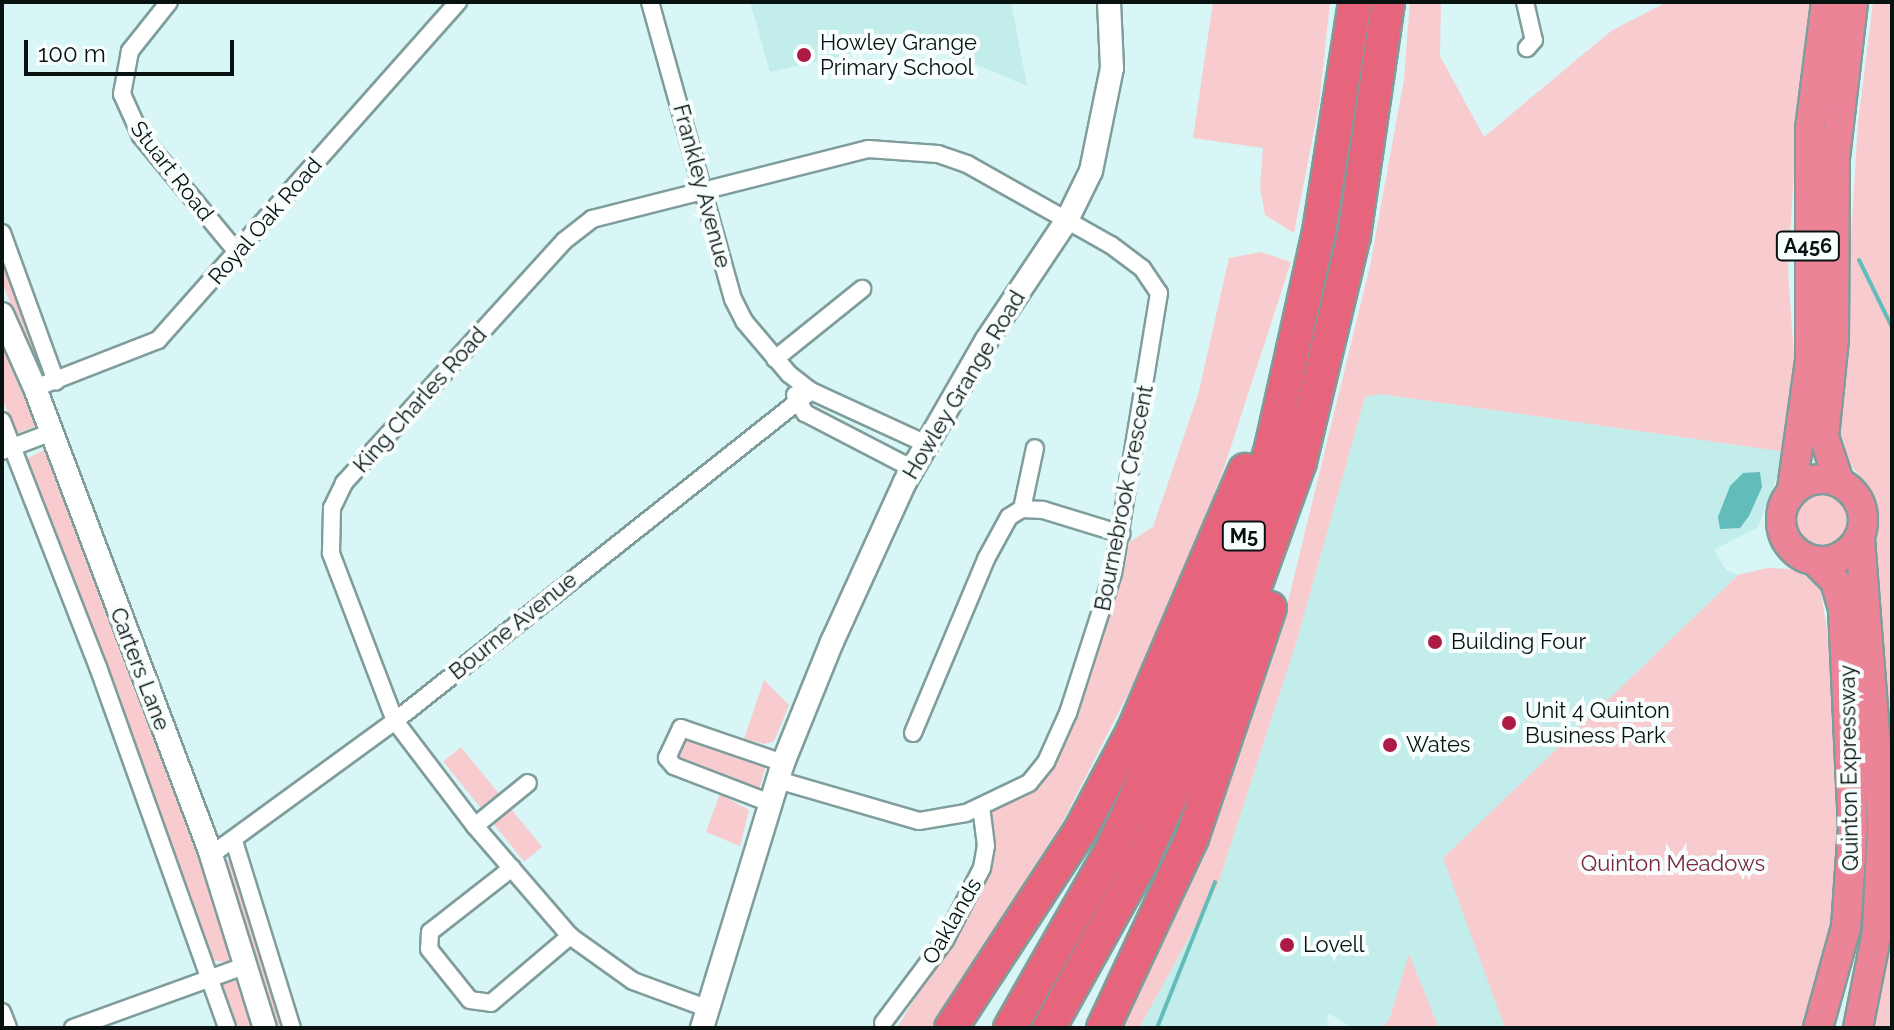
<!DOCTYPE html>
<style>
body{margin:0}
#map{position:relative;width:1894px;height:1030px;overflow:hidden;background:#d7f6f5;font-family:Raleway,sans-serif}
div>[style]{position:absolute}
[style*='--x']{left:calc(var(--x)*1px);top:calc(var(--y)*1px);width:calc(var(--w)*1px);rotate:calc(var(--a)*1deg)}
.built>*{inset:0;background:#c3edeb}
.green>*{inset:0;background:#f8cbcf;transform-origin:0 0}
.round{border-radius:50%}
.water>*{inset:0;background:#61bcba}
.stream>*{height:4px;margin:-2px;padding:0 2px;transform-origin:2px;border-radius:2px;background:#61bcba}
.roads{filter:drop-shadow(2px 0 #7f9d9b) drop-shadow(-2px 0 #7f9d9b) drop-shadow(0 2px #7f9d9b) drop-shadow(0 -2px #7f9d9b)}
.minor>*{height:16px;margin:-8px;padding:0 8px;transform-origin:8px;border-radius:8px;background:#fff}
.tertiary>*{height:22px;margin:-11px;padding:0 11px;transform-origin:11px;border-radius:11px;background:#fff}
.trunk>*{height:28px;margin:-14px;padding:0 14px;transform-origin:14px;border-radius:14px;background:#eb8496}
.trunk>.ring{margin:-14px;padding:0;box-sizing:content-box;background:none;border:28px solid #eb8496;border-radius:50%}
.motorway>*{height:32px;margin:-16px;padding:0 16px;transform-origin:16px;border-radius:16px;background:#e6657c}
.dots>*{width:22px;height:22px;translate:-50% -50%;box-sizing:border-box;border:4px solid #f7fefd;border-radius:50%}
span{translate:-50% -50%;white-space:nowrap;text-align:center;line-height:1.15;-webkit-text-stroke:8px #f7fefd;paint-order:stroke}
.shield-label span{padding:2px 6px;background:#f7fefd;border:2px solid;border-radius:6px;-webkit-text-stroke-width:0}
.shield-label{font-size:20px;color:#071211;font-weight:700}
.poi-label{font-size:22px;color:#071211}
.left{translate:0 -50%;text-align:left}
.street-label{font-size:22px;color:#071211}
.park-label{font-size:22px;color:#7c2739}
.frame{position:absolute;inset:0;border:4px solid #071211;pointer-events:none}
.scale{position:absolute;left:24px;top:40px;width:210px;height:36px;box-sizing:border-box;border:4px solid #071211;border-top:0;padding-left:10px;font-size:24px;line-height:28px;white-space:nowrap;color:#071211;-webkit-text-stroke:6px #f7fefd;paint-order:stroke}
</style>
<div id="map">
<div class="built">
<i style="clip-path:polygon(750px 2px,1011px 2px,1027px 86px,917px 39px,770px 72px)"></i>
<i style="clip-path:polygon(1380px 394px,1786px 452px,1758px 527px,1714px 550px,1726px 570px,1738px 575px,1444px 858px,1505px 1028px,1439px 1028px,1409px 955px,1389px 1020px,1380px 1028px,1353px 1028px,1328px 1013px,1327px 1028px,1139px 1028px,1217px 887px,1297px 640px,1365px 397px)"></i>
</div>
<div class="green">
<i style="clip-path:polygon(1213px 2px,1330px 2px,1319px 105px,1294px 233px,1265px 215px,1260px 187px,1263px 148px,1193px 138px)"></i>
<i style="clip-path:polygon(1410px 2px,1441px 2px,1440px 56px,1484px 137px,1611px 31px,1667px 2px,1813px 2px,1798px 103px,1788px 271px,1796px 384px,1786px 452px,1380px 394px,1365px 397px,1297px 640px,1217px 887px,1139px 1028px,1119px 1028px,1192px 874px,1284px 618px,1370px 266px,1404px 79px)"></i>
<i style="clip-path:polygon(1873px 2px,1892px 2px,1892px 1028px,1872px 1028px,1876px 513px,1865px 483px,1842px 454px,1839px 431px,1858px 123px)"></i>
<i style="clip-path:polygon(1261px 252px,1291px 262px,1222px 474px,1157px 637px,1062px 823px,931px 1028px,897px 1028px,971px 905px,988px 862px,992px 807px,1051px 764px,1091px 672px,1125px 545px,1153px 527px,1198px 395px,1229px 258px)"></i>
<i style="clip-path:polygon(2px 254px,48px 370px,37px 371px,2px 282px)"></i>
<i style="clip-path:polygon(2px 346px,36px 426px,16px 434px,2px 397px)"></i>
<i style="clip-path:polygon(44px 450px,233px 951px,227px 963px,213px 960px,43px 510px,26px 459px)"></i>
<i class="round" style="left:1795px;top:494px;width:54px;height:54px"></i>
<i style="clip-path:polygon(1767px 568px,1794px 569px,1820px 586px,1841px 720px,1841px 851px,1821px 995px,1809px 1028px,1505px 1028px,1443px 858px,1738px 575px)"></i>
<i style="clip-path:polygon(764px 680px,789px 705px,774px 741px,765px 744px,744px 739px)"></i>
<i style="clip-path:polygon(686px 735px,766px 765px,759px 790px,676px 760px,674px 754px)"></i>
<i style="left:461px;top:747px;width:65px;height:23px;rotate:51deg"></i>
<i style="clip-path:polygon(720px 794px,749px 810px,740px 846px,706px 832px)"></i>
<i style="left:508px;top:805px;width:54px;height:23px;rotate:51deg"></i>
<i style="left:233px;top:859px;width:177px;height:12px;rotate:73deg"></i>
<i style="clip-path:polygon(1409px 954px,1439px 1028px,1380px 1028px,1389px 1020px)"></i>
<i style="clip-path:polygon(234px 980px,245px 986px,256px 1028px,234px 1028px,221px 987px,222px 982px)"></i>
</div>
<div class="water">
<i style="clip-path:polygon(1760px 472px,1762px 487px,1749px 516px,1740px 528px,1720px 529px,1718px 517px,1730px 486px,1743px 473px)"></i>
</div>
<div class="stream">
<i style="--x:1859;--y:260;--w:75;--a:63.8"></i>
<i style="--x:1157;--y:1028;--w:157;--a:-68.3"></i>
</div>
<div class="roads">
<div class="minor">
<i style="--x:169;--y:2;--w:63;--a:128.5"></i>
<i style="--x:130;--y:51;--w:44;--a:100.5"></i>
<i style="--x:122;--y:94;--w:46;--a:65.7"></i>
<i style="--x:141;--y:136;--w:151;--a:50.4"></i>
<i style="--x:650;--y:2;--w:308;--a:74.4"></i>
<i style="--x:733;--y:299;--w:25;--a:63"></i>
<i style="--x:744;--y:321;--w:70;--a:49.7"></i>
<i style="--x:789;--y:374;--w:28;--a:38"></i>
<i style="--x:811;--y:391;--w:127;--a:24.7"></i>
<i style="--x:1525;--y:2;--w:39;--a:77"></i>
<i style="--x:1534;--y:40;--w:11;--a:131"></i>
<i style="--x:2;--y:233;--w:158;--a:70"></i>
<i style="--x:775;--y:359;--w:112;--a:-38.8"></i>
<i style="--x:35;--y:388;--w:132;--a:-21.3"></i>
<i style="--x:158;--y:340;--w:452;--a:-48.4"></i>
<i style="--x:795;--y:395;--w:21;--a:61"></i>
<i style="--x:805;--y:413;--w:122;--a:27.4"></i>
<i style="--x:2;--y:421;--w:264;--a:68.7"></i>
<i style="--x:98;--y:667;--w:383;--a:70.3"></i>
<i style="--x:2;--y:451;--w:53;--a:-20.8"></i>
<i style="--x:1022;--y:509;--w:62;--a:-78"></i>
<i style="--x:913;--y:733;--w:189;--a:-67.2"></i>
<i style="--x:986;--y:559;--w:48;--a:-61.3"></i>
<i style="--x:1009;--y:517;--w:15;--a:-32"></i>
<i style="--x:1022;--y:509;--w:21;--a:3"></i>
<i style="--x:1043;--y:510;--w:82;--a:17.1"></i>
<i style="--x:770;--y:803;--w:103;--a:-158.9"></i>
<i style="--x:674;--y:766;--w:11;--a:-131"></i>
<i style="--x:667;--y:758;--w:33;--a:-65"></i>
<i style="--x:681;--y:728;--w:108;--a:18.9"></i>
<i style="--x:475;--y:826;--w:68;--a:-39.1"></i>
<i style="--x:234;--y:841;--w:196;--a:72.8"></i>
<i style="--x:211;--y:855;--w:228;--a:-36.1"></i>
<i style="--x:395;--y:721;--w:531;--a:-38.42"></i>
<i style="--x:512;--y:868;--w:104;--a:142"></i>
<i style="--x:430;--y:932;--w:17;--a:93"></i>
<i style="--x:429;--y:949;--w:65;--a:51.2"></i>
<i style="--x:470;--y:1000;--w:21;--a:8"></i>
<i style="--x:491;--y:1003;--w:104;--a:-40.3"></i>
<i style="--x:709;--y:1009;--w:81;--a:-159.8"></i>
<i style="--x:633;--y:981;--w:77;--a:-144.5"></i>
<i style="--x:570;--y:936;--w:145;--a:-130.8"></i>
<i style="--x:475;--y:826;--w:132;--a:-127.3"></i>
<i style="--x:395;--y:721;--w:180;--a:-110.9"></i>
<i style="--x:331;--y:553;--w:45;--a:-88.7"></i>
<i style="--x:332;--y:508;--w:28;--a:-64"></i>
<i style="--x:344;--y:483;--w:327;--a:-47.7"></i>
<i style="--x:564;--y:241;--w:36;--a:-38"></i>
<i style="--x:592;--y:219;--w:285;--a:-14.2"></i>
<i style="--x:868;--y:149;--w:70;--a:4.1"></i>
<i style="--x:938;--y:154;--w:31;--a:19"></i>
<i style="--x:967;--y:164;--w:165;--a:29.4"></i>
<i style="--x:1111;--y:245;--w:39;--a:37"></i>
<i style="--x:1142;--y:268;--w:30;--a:56"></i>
<i style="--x:1159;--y:293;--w:284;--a:99.3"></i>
<i style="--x:1113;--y:573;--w:147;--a:107.8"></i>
<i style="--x:1068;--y:713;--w:54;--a:114.2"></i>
<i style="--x:1046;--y:762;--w:27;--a:129"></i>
<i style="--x:1029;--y:783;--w:70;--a:154.5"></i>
<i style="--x:966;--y:813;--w:48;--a:170.3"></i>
<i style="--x:919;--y:821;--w:147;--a:-163.8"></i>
<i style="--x:2;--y:1012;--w:17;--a:69"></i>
<i style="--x:883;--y:1023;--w:104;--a:-53.2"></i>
<i style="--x:945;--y:940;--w:81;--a:-62.8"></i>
<i style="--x:982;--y:868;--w:22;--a:-80"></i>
<i style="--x:986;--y:846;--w:40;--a:-97.1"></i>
<i style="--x:73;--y:1028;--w:185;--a:-19.9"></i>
</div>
<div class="tertiary">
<i style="--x:2;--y:314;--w:81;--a:66"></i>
<i style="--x:35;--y:388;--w:499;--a:69.3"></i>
<i style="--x:211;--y:855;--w:181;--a:72.7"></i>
<i style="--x:702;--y:1028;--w:277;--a:-73"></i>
<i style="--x:783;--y:763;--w:131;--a:-68"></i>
<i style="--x:832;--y:642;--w:176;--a:-65.5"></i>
<i style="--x:905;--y:482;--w:163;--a:-60.1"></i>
<i style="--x:986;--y:341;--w:146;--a:-56.2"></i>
<i style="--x:1067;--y:220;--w:55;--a:-63.9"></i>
<i style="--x:1091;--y:171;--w:105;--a:-78.5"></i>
<i style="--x:1112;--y:68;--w:66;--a:-92.6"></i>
</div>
<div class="trunk">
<i class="ring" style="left:1781px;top:479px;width:54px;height:54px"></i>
<i style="--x:1839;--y:482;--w:47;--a:-108.4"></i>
<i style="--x:1824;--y:437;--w:100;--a:-84.2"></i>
<i style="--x:1834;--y:338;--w:180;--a:-89.7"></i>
<i style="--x:1835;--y:158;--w:157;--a:-83.4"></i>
<i style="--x:1792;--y:489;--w:129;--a:-82"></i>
<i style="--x:1810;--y:361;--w:232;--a:-90"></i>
<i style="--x:1810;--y:129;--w:128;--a:-82.8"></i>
<i style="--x:1816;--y:562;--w:27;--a:45"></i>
<i style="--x:1835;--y:581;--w:29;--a:74"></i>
<i style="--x:1843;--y:609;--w:218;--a:87.4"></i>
<i style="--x:1853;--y:827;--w:100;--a:94"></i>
<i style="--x:1846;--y:927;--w:105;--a:105.5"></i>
<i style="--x:1858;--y:1028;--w:98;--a:-78.8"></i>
<i style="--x:1877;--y:932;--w:107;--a:-87.3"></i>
<i style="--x:1882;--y:825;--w:285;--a:-94.4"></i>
</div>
<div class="motorway">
<i style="--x:951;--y:1028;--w:238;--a:-56.8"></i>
<i style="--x:1081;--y:829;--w:111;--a:-62"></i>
<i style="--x:1133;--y:731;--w:284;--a:-66.8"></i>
<i style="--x:1010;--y:1028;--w:206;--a:-60.3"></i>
<i style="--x:1112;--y:849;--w:175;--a:-65.3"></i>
<i style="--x:1185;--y:690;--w:171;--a:-69.1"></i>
<i style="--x:1246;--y:530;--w:86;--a:-73"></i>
<i style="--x:1271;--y:448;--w:221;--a:-77.5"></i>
<i style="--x:1319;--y:232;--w:233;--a:-81.1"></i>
<i style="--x:1049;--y:1028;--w:191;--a:-60.9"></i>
<i style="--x:1142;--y:861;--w:167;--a:-65.6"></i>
<i style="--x:1211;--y:709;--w:263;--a:-70.2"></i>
<i style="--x:1300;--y:462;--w:232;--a:-76.6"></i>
<i style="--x:1354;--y:236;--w:236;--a:-81.7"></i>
<i style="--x:1103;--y:1028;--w:210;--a:-64.9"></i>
<i style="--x:1192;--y:838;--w:243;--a:-71.3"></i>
</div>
</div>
<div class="dots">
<i style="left:804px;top:55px;background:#ad1a45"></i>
<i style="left:1435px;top:642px;background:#ad1a45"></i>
<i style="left:1509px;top:723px;background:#ad1a45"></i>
<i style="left:1390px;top:745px;background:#ad1a45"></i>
<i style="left:1287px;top:945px;background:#ad1a45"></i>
</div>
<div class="shield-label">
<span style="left:1808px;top:246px">A456</span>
<span style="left:1244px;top:536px">M5</span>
</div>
<div class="poi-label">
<span class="left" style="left:820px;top:55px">Howley Grange<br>Primary School</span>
<span class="left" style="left:1451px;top:642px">Building Four</span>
<span class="left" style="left:1525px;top:723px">Unit 4 Quinton<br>Business Park</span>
<span class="left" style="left:1406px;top:745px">Wates</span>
<span class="left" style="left:1303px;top:945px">Lovell</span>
</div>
<div class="street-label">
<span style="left:172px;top:171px;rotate:52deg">Stuart Road</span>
<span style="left:702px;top:186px;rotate:75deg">Frankley Avenue</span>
<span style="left:265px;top:221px;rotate:-49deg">Royal Oak Road</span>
<span style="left:964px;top:385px;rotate:-59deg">Howley Grange Road</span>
<span style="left:420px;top:400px;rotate:-48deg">King Charles Road</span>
<span style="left:1124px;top:498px;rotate:-79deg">Bournebrook Crescent</span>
<span style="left:513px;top:626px;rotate:-39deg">Bourne Avenue</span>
<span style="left:140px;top:669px;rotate:69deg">Carters Lane</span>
<span style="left:1849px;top:768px;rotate:-91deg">Quinton Expressway</span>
<span style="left:952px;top:921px;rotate:-60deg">Oaklands</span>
</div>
<div class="park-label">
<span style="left:1673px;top:864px">Quinton Meadows</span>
</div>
<div class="frame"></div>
<div class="scale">100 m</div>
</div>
